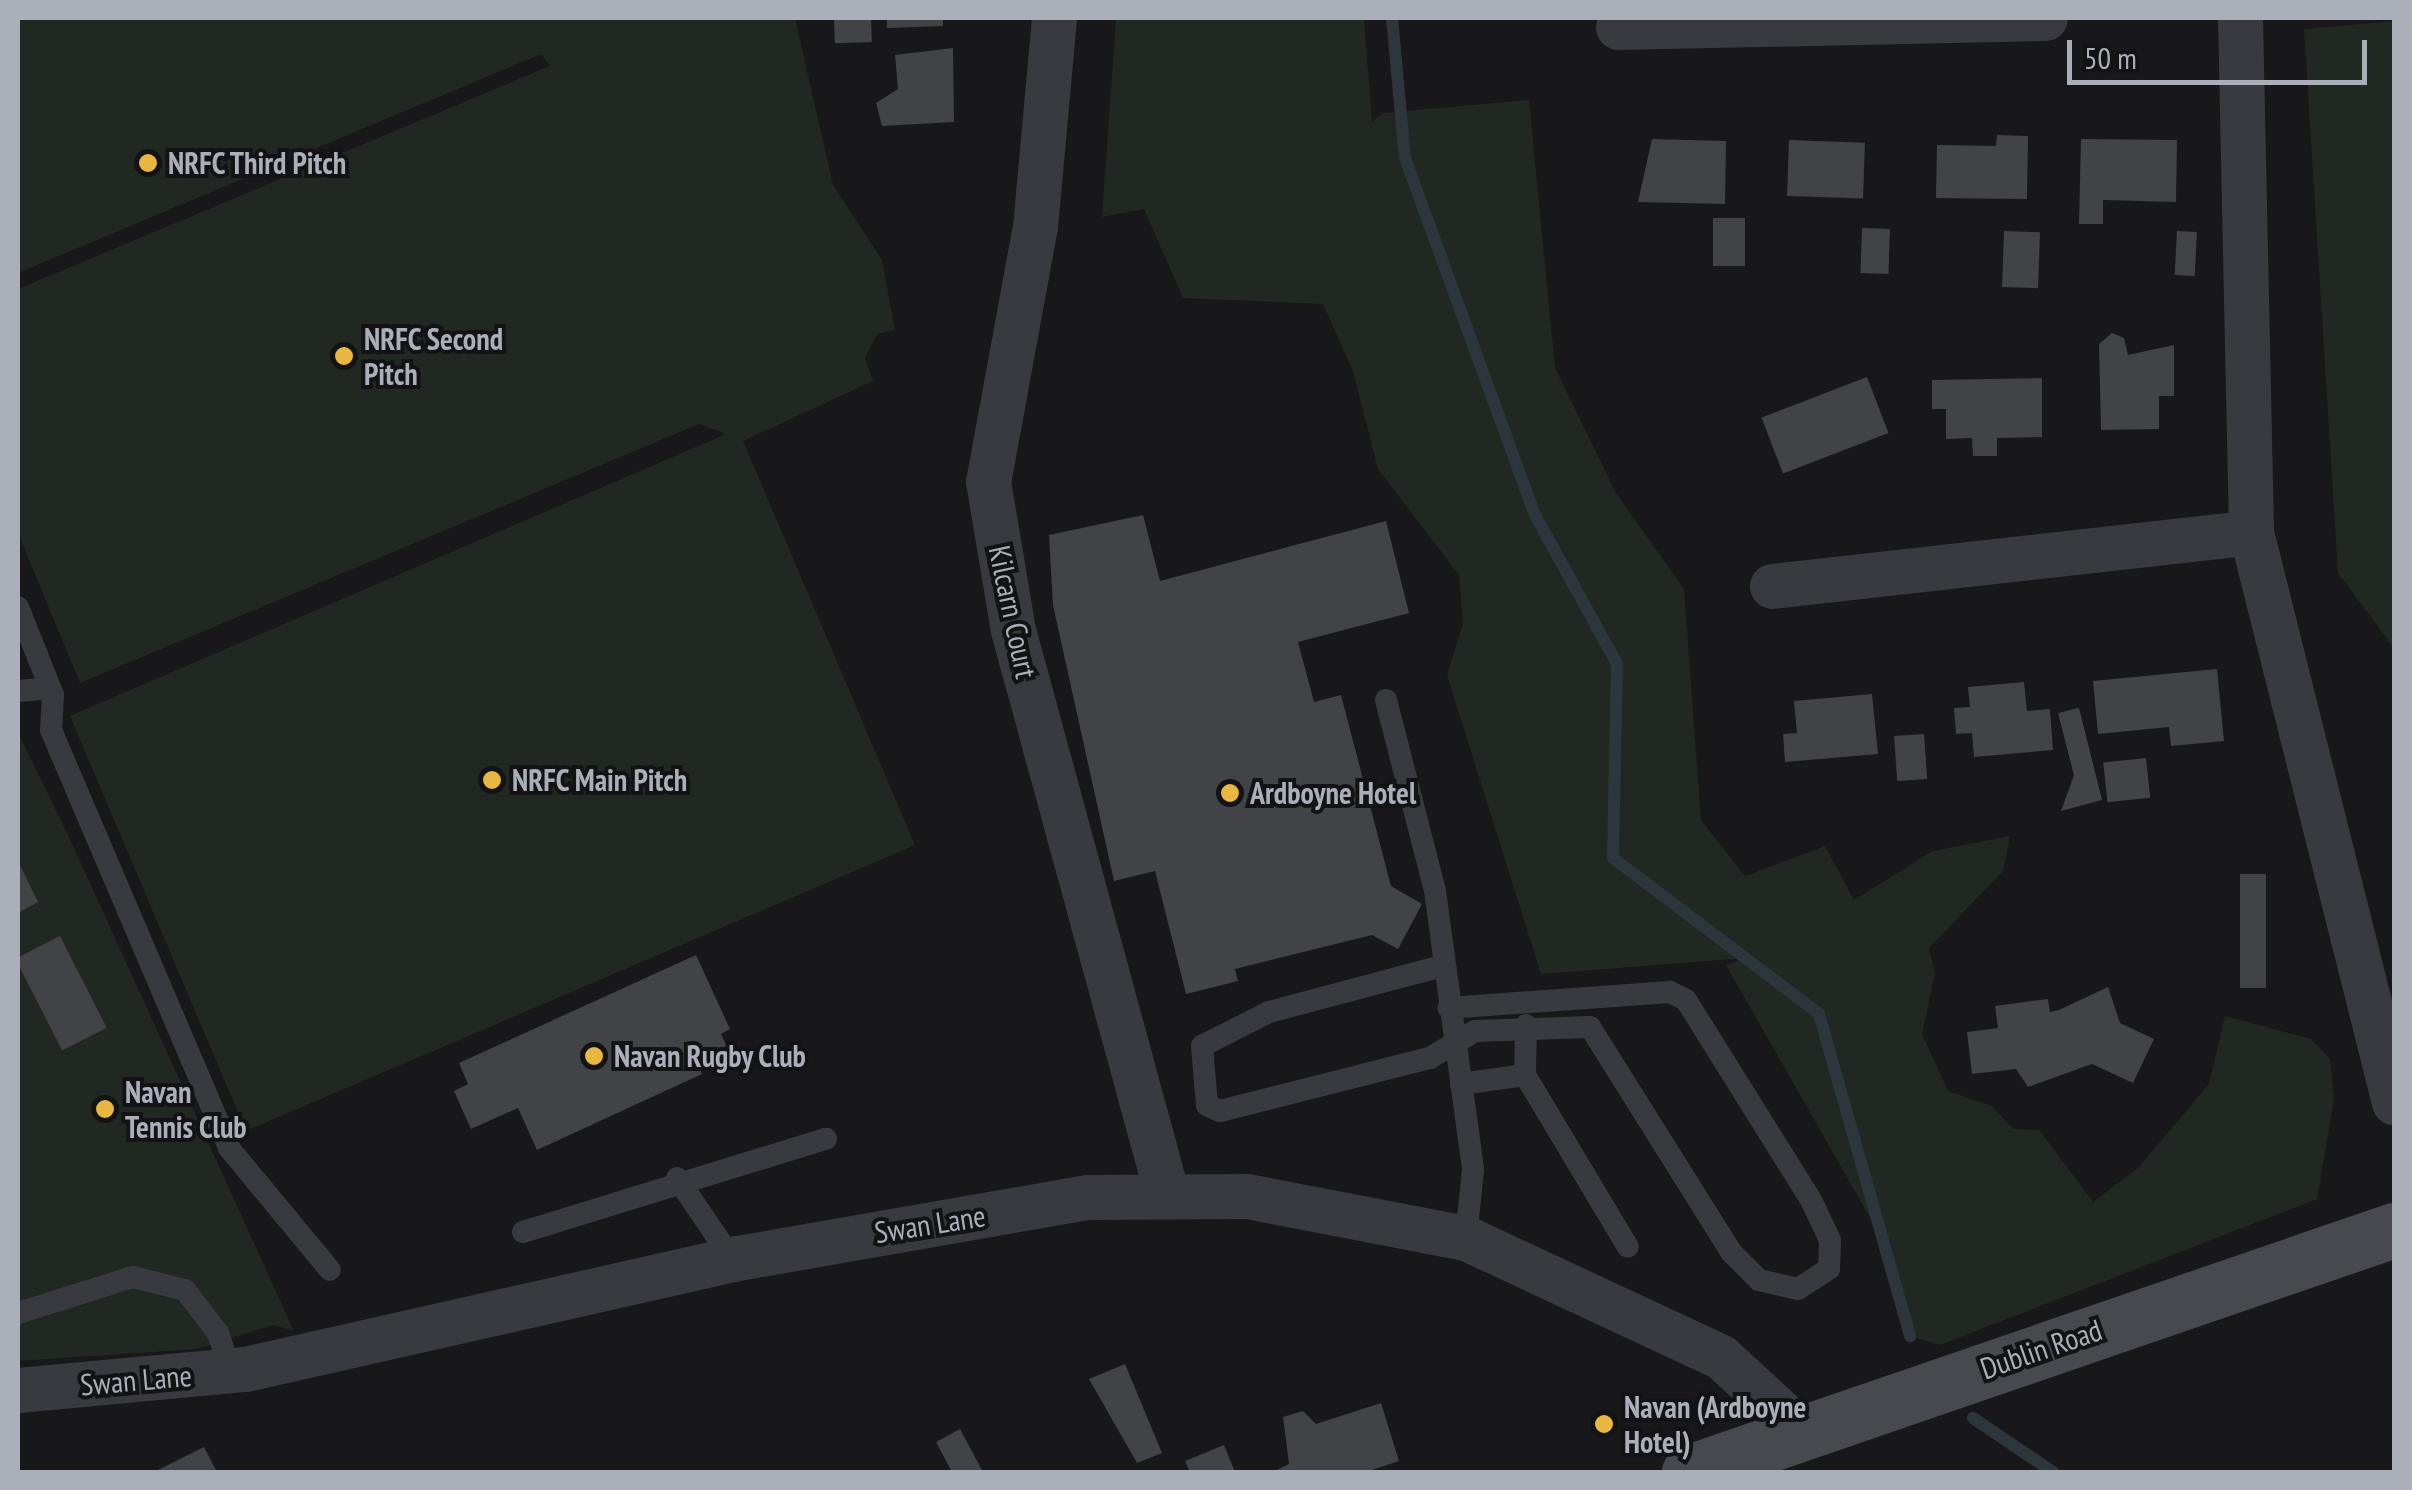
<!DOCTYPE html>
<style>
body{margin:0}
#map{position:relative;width:2412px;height:1490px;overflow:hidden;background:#18181a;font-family:"PT Sans Narrow",sans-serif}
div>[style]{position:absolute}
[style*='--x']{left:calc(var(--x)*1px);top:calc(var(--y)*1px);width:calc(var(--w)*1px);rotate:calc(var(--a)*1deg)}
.green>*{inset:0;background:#202821}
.stream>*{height:12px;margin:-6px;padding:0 6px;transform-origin:6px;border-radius:6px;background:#2e363d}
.building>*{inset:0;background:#424347;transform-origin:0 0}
.lane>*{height:22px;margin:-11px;padding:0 11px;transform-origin:11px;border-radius:11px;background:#393a3f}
.street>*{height:45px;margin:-22.5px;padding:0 22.5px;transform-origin:22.5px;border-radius:22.5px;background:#393a3f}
.secondary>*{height:55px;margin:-27.5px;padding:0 27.5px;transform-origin:27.5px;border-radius:27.5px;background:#47494e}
.dots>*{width:28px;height:28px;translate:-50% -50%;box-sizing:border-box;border:5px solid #131315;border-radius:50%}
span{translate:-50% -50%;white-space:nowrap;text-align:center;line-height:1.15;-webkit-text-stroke:8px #131315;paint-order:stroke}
.poi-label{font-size:30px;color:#abafb9;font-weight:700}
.left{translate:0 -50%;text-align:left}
.street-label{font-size:30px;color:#abafb9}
.frame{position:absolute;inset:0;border:20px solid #abafb9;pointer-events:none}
.scale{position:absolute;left:2067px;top:40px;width:300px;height:45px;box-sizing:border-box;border:5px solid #abafb9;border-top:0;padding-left:12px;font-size:30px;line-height:35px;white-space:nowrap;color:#abafb9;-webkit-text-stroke:8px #131315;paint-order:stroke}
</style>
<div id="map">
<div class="green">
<i style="clip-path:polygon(18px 18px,795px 18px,833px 185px,882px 260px,895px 330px,877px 334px,865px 358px,873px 381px,743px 441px,915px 845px,246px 1131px,70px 716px,726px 434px,699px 424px,80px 683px,18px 533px,18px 289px,550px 66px,541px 54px,18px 273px)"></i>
<i style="clip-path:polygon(1116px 18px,1364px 18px,1372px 122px,1383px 113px,1529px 100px,1555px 368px,1616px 493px,1684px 589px,1701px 820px,1745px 876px,1825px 846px,1854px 900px,1933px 851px,2010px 836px,2003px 871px,1929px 948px,1935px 973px,1922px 1034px,1948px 1091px,1992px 1106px,2013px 1129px,2039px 1130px,2093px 1202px,2139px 1167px,2209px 1084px,2225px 1016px,2311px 1039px,2330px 1059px,2334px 1099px,2317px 1199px,1940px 1345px,1910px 1336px,1873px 1223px,1726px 965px,1745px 958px,1541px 974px,1447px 675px,1463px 624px,1459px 575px,1378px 469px,1353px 371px,1323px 304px,1183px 298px,1144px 209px,1102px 217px)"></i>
<i style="clip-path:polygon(2394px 21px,2394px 648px,2338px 573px,2304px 29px)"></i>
<i style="clip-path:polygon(18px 733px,68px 835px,294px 1331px,273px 1325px,197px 1349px,18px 1361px)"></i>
</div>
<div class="stream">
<i style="--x:1392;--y:18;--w:141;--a:84.7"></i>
<i style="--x:1405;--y:158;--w:378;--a:70"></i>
<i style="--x:1534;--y:513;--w:172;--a:61.2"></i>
<i style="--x:1617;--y:664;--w:194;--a:91.2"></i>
<i style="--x:1613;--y:858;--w:258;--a:37.1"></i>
<i style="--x:1819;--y:1014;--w:335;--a:74.2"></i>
<i style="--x:1973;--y:1418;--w:97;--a:34"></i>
</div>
<div class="building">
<i style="left:871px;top:18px;width:24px;height:37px;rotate:88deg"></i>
<i style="clip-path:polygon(887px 18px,943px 18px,943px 26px,887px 28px)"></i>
<i style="clip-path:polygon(953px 48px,954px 122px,882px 126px,876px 103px,898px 89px,895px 55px)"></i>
<i style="clip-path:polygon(1997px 135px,2028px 136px,2027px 199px,1936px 198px,1937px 145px,1996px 146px)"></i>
<i style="clip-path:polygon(1652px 139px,1726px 141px,1725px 204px,1638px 202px)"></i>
<i style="clip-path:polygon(2081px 139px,2177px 140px,2176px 202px,2103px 200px,2103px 224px,2079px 224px)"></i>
<i style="left:1789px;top:140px;width:76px;height:56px;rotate:2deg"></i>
<i style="left:1713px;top:218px;width:32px;height:48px"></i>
<i style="left:1862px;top:228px;width:28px;height:45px;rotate:2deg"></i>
<i style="left:2004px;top:231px;width:36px;height:56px;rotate:2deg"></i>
<i style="left:2177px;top:231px;width:20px;height:44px;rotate:3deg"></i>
<i style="clip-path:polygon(2112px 333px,2124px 338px,2128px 355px,2174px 345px,2174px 396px,2159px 396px,2159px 429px,2101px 430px,2099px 344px)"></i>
<i style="left:1867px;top:377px;width:60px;height:113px;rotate:69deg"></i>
<i style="clip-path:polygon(2042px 378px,2042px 437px,1997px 438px,1997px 456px,1973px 456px,1972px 438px,1946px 439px,1946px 409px,1932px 409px,1932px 380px)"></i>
<i style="clip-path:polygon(1143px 515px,1160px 581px,1386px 521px,1409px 613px,1298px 642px,1314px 702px,1341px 695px,1391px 886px,1422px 904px,1398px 949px,1372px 935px,1235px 969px,1238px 981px,1186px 994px,1155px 871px,1114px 881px,1053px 605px,1049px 535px)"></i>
<i style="clip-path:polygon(2217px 669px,2224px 741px,2171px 746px,2169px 727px,2098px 734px,2093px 681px)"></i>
<i style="clip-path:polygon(2024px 682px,2027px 711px,2050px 709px,2053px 750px,1974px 757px,1972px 733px,1956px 734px,1954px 708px,1970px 707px,1968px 687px)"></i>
<i style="clip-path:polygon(1872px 694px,1878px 754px,1785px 762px,1783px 734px,1797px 733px,1794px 701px)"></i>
<i style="clip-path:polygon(2079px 708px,2102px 800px,2061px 811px,2074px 775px,2058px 713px)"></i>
<i style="left:1924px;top:734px;width:45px;height:30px;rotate:86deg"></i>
<i style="left:2146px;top:758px;width:40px;height:43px;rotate:84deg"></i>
<i style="clip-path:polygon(18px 861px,38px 902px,18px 913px)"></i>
<i style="left:2240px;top:874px;width:26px;height:114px"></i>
<i style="left:60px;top:936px;width:103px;height:50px;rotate:63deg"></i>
<i style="clip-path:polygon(696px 955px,730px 1029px,721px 1034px,728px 1049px,697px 1063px,702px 1074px,537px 1150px,518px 1108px,471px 1129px,454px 1091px,468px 1084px,459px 1063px)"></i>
<i style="clip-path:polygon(2108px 987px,2120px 1023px,2154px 1039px,2133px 1083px,2092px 1064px,2028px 1087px,2016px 1069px,1972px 1074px,1967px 1032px,1998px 1028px,1995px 1006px,2048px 999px,2050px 1012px,2059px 1010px)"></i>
<i style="clip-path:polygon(1125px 1364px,1162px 1453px,1137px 1463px,1089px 1379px)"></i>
<i style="clip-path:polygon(1381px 1403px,1399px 1461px,1366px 1472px,1273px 1472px,1289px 1464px,1283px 1417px,1303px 1411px,1316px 1424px)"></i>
<i style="clip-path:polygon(960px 1429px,983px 1472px,952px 1472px,936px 1442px)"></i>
<i style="clip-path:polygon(1224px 1445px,1235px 1472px,1190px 1472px,1185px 1461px)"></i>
<i style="clip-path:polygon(204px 1447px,217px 1472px,154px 1472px)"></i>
</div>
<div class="lane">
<i style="--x:18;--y:607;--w:95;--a:68.3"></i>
<i style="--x:53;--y:695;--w:35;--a:93"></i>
<i style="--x:51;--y:730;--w:454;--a:66.9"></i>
<i style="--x:229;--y:1148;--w:158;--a:50.4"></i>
<i style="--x:18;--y:691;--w:32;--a:-5"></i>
<i style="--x:1386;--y:700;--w:197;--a:75.6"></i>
<i style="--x:1435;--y:891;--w:282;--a:82.2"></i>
<i style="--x:1473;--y:1170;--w:68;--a:95.9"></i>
<i style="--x:1442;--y:966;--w:179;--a:165.1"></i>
<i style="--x:1269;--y:1012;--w:75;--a:153.1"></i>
<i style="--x:1202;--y:1046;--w:59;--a:85.2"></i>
<i style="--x:1207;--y:1105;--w:14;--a:25"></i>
<i style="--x:1220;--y:1111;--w:217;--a:-14.2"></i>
<i style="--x:1430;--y:1058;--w:52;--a:-31"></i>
<i style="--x:1475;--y:1031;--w:115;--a:-2"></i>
<i style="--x:1590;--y:1027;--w:267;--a:57.9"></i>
<i style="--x:1732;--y:1253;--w:38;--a:45"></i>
<i style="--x:1759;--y:1280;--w:40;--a:13"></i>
<i style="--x:1798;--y:1289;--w:37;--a:-33"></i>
<i style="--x:1829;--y:1269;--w:29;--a:-88"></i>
<i style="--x:1830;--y:1240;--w:44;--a:-115.4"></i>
<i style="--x:1811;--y:1200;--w:236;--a:-122"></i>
<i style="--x:1686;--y:1000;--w:18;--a:-153"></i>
<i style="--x:1670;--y:992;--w:222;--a:175.9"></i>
<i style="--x:1525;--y:1075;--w:200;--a:59.1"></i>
<i style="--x:1461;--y:1084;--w:65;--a:-8"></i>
<i style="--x:1525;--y:1075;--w:50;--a:-88.9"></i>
<i style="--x:677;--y:1178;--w:98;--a:55.8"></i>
<i style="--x:523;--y:1232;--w:317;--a:-17.1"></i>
<i style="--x:18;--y:1313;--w:121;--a:-17.4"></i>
<i style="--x:133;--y:1277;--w:54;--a:14"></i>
<i style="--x:185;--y:1290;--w:54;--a:52.5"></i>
<i style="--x:218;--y:1333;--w:41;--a:71.6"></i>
</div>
<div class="street">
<i style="--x:1054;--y:18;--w:209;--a:95.2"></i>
<i style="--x:1035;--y:226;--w:259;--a:100.4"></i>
<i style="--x:988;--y:481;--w:151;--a:80.5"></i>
<i style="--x:1013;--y:630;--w:586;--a:74.75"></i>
<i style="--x:2240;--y:18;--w:514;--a:88.77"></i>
<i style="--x:2251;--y:532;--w:588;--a:75.92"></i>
<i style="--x:1618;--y:27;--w:427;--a:-1.2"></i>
<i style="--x:1772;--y:586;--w:482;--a:-6.4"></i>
<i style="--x:18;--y:1390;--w:228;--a:-5.3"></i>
<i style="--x:245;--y:1369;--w:499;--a:-12.7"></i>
<i style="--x:732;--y:1259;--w:361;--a:-9.9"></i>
<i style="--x:1088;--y:1197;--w:159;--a:-0.4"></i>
<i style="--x:1247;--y:1196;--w:223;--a:10.9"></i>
<i style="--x:1466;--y:1238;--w:281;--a:25"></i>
<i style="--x:1721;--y:1357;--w:105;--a:42.7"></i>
</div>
<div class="secondary">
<i style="--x:1689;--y:1472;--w:745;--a:-18.95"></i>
</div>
<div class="dots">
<i style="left:148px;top:163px;background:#e8b642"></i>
<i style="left:344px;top:356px;background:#e8b642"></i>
<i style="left:492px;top:780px;background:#e8b642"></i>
<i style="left:1230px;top:793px;background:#e8b642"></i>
<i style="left:594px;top:1056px;background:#e8b642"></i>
<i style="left:105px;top:1109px;background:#e8b642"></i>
<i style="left:1604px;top:1424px;background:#e8b642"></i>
</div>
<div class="poi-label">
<span class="left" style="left:168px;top:163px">NRFC Third Pitch</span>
<span class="left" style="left:364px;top:356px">NRFC Second<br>Pitch</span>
<span class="left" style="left:512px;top:780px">NRFC Main Pitch</span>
<span class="left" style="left:1250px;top:793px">Ardboyne Hotel</span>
<span class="left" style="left:614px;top:1056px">Navan Rugby Club</span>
<span class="left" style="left:125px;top:1109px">Navan<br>Tennis Club</span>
<span class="left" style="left:1624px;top:1424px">Navan (Ardboyne<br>Hotel)</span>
</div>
<div class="street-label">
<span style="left:1013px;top:612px;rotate:78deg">Kilcarn Court</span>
<span style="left:930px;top:1224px;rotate:-9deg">Swan Lane</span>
<span style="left:2041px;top:1349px;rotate:-19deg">Dublin Road</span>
<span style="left:136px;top:1380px;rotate:-5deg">Swan Lane</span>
</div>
<div class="frame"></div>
<div class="scale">50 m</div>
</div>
